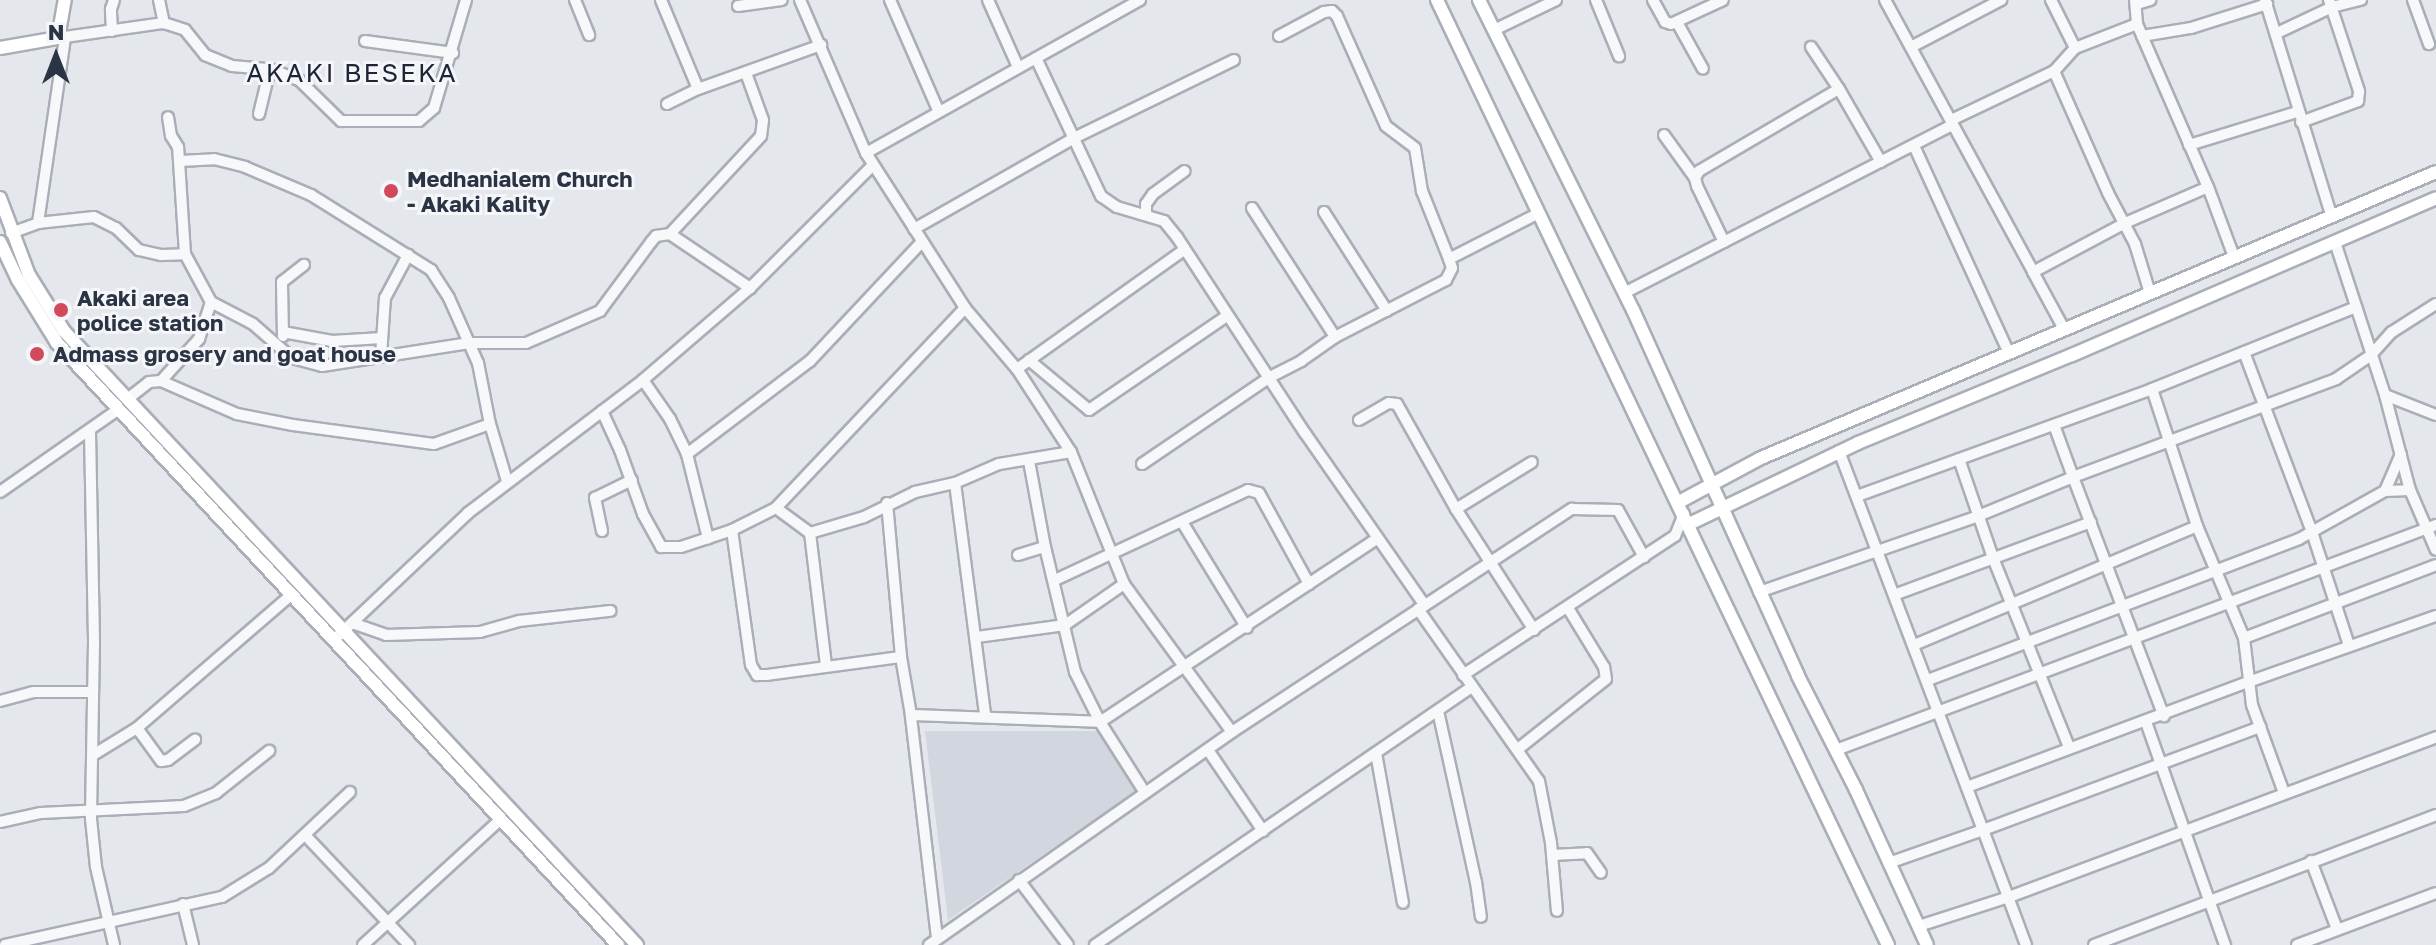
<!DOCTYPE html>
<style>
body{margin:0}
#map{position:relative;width:2436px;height:945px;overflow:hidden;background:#e4e7ec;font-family:"Golos Text",sans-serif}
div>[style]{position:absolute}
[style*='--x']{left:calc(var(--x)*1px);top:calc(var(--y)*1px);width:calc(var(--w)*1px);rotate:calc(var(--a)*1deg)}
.built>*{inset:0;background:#d2d6de}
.roads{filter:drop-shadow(2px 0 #a9aeb7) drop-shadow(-2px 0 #a9aeb7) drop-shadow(0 2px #a9aeb7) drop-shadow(0 -2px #a9aeb7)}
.minor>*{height:10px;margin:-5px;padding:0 5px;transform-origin:5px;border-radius:5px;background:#f7f8fa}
.major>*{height:12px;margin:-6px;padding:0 6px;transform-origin:6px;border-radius:6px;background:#fff}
.dots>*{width:22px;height:22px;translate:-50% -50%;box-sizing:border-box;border:4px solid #f4f6f9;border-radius:50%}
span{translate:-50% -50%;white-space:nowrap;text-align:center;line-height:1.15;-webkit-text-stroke:6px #f4f6f9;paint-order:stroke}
.poi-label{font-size:22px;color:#2b3445;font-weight:700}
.left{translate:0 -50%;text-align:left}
.quarter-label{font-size:26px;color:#1d2536;letter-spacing:2px}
.north{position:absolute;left:16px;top:16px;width:80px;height:80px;-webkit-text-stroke:6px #f4f6f9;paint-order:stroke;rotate:0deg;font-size:22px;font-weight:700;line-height:32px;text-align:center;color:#2b3445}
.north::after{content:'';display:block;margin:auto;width:28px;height:36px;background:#2b3445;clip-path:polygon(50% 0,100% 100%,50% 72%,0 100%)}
</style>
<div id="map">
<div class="built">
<i style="clip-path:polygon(925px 731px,1103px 731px,1136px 791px,948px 920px)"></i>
</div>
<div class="roads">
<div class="minor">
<i style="--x:159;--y:0;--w:24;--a:78"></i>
<i style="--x:575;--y:0;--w:38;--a:68"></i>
<i style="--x:661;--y:0;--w:96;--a:67.4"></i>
<i style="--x:698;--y:89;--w:131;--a:-19.7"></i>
<i style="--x:800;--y:0;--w:167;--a:66.7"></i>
<i style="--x:866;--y:153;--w:184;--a:57.4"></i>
<i style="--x:965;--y:308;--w:275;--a:133.4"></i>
<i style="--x:776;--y:508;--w:49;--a:153.4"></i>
<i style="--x:732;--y:530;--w:136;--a:82"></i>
<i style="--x:751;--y:665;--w:12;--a:59"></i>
<i style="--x:757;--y:675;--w:10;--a:0"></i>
<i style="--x:767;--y:675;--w:135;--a:-7.7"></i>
<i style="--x:890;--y:0;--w:120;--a:66.4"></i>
<i style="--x:988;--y:0;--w:73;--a:65.9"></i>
<i style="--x:1596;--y:0;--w:61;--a:67.7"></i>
<i style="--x:1653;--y:0;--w:25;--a:61"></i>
<i style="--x:1665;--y:22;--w:6;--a:18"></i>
<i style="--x:1671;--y:24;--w:57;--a:-24.8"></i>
<i style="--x:1885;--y:0;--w:310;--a:61.4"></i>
<i style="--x:2051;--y:0;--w:54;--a:63.4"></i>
<i style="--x:2135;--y:0;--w:24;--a:85"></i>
<i style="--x:2137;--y:24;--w:66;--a:158.8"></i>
<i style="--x:2075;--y:48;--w:31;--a:132"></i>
<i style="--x:2054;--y:71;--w:133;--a:66.1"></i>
<i style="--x:2108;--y:193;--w:58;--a:62.1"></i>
<i style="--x:2135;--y:244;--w:51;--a:73"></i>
<i style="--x:2265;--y:0;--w:225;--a:72.9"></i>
<i style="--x:2413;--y:0;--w:47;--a:70"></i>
<i style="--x:2137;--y:4;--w:14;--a:-17"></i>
<i style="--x:738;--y:6;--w:44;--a:-7.8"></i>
<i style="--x:1678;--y:24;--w:51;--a:60.9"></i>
<i style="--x:2137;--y:24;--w:178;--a:66.5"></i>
<i style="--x:2208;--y:187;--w:75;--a:69.6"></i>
<i style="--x:1494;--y:30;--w:69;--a:-25.8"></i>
<i style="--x:112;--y:31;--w:22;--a:-93"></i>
<i style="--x:111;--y:9;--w:9;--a:-72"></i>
<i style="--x:2277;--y:33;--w:61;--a:-25.3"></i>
<i style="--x:2332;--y:7;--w:30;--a:-14"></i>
<i style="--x:1279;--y:36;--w:51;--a:-28.1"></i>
<i style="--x:1324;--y:12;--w:8;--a:-7"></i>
<i style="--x:1332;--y:11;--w:7;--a:45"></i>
<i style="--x:1337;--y:16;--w:120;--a:66"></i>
<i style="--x:1386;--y:126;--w:36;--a:37"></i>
<i style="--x:1415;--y:148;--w:44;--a:80.8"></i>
<i style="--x:1422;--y:191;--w:73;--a:68.3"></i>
<i style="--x:2142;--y:36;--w:50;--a:-9.3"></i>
<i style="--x:2191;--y:28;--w:80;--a:-17.5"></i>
<i style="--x:58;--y:38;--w:107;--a:-8.1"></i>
<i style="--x:164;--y:23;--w:22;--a:18"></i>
<i style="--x:185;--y:30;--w:32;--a:51"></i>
<i style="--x:205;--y:55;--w:29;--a:22"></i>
<i style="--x:232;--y:66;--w:38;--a:5"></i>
<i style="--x:270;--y:69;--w:31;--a:21"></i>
<i style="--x:299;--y:80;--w:59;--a:44.3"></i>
<i style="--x:341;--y:121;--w:78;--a:0"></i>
<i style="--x:419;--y:121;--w:20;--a:-41"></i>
<i style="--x:434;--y:108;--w:113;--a:-73.5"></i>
<i style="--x:365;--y:41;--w:89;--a:7.8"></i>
<i style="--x:1811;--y:47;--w:50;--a:56.3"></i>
<i style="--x:1911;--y:47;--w:102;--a:-27.6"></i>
<i style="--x:1036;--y:58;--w:153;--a:64.8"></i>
<i style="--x:1101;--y:196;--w:19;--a:35"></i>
<i style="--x:1117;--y:207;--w:49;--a:16.6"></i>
<i style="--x:1164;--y:221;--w:21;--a:51"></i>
<i style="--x:1177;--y:237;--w:234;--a:56.9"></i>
<i style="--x:1305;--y:433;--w:208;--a:55.2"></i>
<i style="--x:746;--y:73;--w:50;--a:70.1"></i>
<i style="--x:763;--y:120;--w:16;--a:97"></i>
<i style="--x:761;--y:136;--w:134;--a:132.9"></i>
<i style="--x:670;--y:234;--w:97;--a:34"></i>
<i style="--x:667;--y:104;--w:34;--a:-26"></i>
<i style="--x:259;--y:114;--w:46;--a:-76.3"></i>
<i style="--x:1951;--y:120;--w:114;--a:-25.4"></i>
<i style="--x:2301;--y:122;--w:61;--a:-20.2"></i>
<i style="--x:2358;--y:101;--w:10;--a:-84"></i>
<i style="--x:2359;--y:91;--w:96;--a:-108.2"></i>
<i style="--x:1664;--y:135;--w:53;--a:54.2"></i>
<i style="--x:2189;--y:145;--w:113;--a:-17"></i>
<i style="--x:1915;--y:148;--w:226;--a:65.4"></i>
<i style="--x:866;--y:153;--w:314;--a:-29.2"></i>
<i style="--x:180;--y:161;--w:34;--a:-3"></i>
<i style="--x:214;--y:159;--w:32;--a:14"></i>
<i style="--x:245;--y:167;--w:72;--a:23"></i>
<i style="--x:311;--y:195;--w:142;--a:32"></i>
<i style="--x:431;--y:270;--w:33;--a:57"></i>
<i style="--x:449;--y:298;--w:71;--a:66"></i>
<i style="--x:478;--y:363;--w:62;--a:78.9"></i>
<i style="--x:1252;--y:208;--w:153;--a:57.2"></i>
<i style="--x:1324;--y:212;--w:117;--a:57.5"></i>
<i style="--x:1146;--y:214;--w:10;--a:-90"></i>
<i style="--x:1146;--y:204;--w:12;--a:-55"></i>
<i style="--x:1153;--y:194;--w:39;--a:-36"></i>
<i style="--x:38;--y:223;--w:56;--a:-6.1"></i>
<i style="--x:94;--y:217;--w:25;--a:27"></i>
<i style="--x:116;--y:228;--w:32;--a:44"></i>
<i style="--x:139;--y:250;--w:23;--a:13"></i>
<i style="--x:161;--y:255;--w:24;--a:-2"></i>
<i style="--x:914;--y:229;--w:184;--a:-29.6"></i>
<i style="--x:1074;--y:138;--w:178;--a:-26"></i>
<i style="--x:11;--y:233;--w:29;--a:-20"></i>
<i style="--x:38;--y:223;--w:188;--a:-81.7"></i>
<i style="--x:1724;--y:242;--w:62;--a:-115.7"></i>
<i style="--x:1697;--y:186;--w:8;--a:-104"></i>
<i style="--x:1695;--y:178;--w:8;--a:-60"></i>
<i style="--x:1699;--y:171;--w:162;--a:-30.4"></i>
<i style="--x:1839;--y:89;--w:84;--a:60.1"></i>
<i style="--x:2335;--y:242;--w:161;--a:71.9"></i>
<i style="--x:2385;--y:395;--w:98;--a:75.3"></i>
<i style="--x:2410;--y:490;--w:65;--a:66.6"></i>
<i style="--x:1624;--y:293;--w:369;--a:-27.1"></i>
<i style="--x:211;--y:302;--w:47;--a:27.6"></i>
<i style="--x:253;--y:324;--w:52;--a:41.1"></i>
<i style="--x:292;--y:358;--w:31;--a:15"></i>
<i style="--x:322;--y:366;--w:149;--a:-8.9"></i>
<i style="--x:469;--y:343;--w:57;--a:0"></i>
<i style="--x:526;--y:343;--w:81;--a:-23.4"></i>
<i style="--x:600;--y:311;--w:86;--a:-53.5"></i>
<i style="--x:651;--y:242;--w:8;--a:-50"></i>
<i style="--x:656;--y:236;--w:14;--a:-8"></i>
<i style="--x:965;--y:308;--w:80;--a:49.6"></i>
<i style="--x:1017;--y:369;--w:99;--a:57"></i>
<i style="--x:2064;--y:329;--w:65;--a:-118.5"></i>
<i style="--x:2033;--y:272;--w:104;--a:-28"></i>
<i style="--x:2125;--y:223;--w:90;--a:-23.4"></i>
<i style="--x:283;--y:332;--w:50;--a:10.4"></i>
<i style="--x:332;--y:341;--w:50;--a:-3.4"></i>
<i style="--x:283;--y:336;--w:54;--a:-91.1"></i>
<i style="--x:282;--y:282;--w:28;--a:-38"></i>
<i style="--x:2244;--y:352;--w:189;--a:69.3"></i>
<i style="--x:2311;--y:529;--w:122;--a:71.9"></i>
<i style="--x:381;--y:356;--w:58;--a:-86.1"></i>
<i style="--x:385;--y:298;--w:49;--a:-61.9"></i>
<i style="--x:1029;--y:360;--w:78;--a:39.8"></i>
<i style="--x:1089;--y:410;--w:167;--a:-34.3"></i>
<i style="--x:1017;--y:369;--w:205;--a:-35.5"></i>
<i style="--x:643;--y:380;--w:47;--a:55.3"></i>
<i style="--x:670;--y:419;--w:39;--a:64"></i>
<i style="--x:687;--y:454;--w:154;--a:-37.1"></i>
<i style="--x:810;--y:361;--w:162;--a:-46.8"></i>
<i style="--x:161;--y:381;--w:57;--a:-47.9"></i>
<i style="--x:199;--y:339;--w:39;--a:-72"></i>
<i style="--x:211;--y:302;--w:55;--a:-118.4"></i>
<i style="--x:185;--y:254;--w:107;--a:-93.7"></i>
<i style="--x:178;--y:147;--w:13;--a:-122"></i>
<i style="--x:171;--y:136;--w:19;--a:-99"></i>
<i style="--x:2152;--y:389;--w:144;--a:71.8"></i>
<i style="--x:2197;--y:526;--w:121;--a:67.2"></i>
<i style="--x:2244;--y:638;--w:67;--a:83.2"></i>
<i style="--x:2252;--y:705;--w:94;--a:70"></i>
<i style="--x:2385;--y:395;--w:55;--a:21.4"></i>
<i style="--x:130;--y:397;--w:24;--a:-38"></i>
<i style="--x:149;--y:382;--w:12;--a:-5"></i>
<i style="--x:161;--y:381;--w:83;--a:23.5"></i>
<i style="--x:237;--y:414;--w:57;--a:11.1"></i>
<i style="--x:293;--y:425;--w:142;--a:7.7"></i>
<i style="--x:434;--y:444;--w:59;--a:-19.7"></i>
<i style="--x:490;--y:424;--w:59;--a:73.4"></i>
<i style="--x:602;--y:411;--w:43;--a:65.2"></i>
<i style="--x:620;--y:450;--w:68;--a:70.2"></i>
<i style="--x:643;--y:514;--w:38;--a:61"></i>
<i style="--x:661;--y:547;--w:20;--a:0"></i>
<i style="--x:681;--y:547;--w:54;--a:-18.4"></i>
<i style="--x:1359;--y:420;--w:34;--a:-30"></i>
<i style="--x:1389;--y:403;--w:8;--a:7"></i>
<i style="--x:1397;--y:404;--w:120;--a:60.7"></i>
<i style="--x:1456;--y:509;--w:144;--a:57.2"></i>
<i style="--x:2054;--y:425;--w:55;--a:69.9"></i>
<i style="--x:2073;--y:477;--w:281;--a:-20.4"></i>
<i style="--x:2336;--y:379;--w:42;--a:-34.4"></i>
<i style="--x:2371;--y:355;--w:31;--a:-48"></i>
<i style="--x:2392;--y:332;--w:52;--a:-32.5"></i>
<i style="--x:90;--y:432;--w:211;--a:88.9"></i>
<i style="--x:94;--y:643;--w:176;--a:91"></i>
<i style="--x:91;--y:819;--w:48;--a:84.1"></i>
<i style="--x:96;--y:867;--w:80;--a:77"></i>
<i style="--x:1839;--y:451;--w:405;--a:69.2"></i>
<i style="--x:1983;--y:830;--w:100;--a:160.7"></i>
<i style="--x:687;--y:454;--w:87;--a:76"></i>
<i style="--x:1959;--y:459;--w:105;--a:71"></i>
<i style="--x:1993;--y:558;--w:204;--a:68.1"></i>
<i style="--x:1029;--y:461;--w:87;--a:79.5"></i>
<i style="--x:1045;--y:547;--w:129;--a:76.5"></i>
<i style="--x:1075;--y:672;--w:56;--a:63.4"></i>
<i style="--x:1100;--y:722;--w:84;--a:57.6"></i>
<i style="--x:1142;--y:464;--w:155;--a:-34.2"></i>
<i style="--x:1270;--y:377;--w:35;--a:-27"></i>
<i style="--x:1301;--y:361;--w:42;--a:-35.2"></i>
<i style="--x:1335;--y:337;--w:125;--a:-27.2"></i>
<i style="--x:1446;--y:280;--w:13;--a:-63"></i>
<i style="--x:1452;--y:268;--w:9;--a:-108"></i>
<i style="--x:1449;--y:259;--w:99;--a:-27.1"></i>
<i style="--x:955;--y:483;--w:234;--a:82.6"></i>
<i style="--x:2385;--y:491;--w:40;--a:-66.6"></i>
<i style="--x:0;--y:492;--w:145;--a:-34.9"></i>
<i style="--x:1857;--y:496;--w:314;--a:-19.9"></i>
<i style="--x:2152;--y:389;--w:220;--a:-21.9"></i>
<i style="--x:887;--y:503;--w:155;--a:84.8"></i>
<i style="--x:901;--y:657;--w:59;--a:80.2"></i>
<i style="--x:776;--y:508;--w:42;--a:36.3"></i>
<i style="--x:810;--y:533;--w:134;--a:83.1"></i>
<i style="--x:1456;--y:509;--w:89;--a:-31.7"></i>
<i style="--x:1182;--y:522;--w:124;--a:58.5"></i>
<i style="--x:602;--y:531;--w:34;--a:-102"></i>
<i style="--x:595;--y:498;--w:41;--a:-25.9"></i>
<i style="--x:810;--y:533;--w:56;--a:-16.5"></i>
<i style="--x:864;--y:517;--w:57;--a:-26.1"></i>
<i style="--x:915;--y:492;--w:41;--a:-12.7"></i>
<i style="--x:955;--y:483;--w:48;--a:-23.4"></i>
<i style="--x:999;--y:464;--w:73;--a:-9.5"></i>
<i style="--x:1071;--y:452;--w:142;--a:68.1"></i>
<i style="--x:1124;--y:584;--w:183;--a:53.9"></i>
<i style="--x:1018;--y:555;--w:28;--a:-17"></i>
<i style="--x:1055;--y:580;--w:213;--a:-25"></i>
<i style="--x:1248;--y:490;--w:11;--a:15"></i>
<i style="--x:1259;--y:493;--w:104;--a:61.2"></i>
<i style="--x:1759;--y:592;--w:232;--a:-19.1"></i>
<i style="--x:1978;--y:516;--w:103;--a:-22.3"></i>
<i style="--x:2073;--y:477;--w:256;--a:69.2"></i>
<i style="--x:1894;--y:595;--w:210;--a:-20.3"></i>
<i style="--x:1418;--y:609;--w:210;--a:54.9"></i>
<i style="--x:1539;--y:781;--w:63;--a:79"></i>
<i style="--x:1551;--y:843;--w:68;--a:85"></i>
<i style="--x:352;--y:623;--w:36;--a:19"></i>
<i style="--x:386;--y:635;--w:94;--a:-1.8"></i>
<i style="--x:480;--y:632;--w:41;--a:-15.8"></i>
<i style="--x:519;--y:621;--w:92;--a:-6.3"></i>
<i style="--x:338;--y:636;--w:179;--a:-43.4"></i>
<i style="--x:468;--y:513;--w:220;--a:-37.2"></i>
<i style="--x:643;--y:380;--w:141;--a:-40.7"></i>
<i style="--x:750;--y:288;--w:174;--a:-45"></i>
<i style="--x:977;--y:637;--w:89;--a:-7.8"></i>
<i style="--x:1065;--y:625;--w:72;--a:-34.8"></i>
<i style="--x:2244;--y:638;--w:205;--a:-20.8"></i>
<i style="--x:1914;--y:645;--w:307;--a:-22.8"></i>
<i style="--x:1463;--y:675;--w:254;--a:-33.3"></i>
<i style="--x:1675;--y:536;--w:24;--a:-68"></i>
<i style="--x:1928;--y:680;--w:397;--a:-20.8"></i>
<i style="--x:2299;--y:539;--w:98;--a:-29.2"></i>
<i style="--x:2385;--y:491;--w:25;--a:-2"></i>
<i style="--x:0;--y:701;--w:35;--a:-15"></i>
<i style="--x:34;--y:692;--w:59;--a:0"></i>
<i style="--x:1438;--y:711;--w:175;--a:77.5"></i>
<i style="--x:1476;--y:882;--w:35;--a:82"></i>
<i style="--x:2146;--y:722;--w:237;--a:70.5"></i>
<i style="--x:137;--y:728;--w:41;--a:54"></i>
<i style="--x:161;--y:761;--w:7;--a:-8"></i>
<i style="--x:168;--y:760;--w:34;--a:-37"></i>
<i style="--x:1518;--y:749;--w:112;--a:-38.5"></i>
<i style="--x:1606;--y:679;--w:12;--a:-99"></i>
<i style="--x:1604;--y:667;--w:69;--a:-121.4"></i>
<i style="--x:1208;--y:750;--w:98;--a:55.8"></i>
<i style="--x:1836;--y:750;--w:641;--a:-20.56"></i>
<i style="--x:1376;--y:753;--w:152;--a:79.8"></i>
<i style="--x:93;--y:755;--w:52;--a:-31.5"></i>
<i style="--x:137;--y:728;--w:205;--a:-40.8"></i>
<i style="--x:1967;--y:787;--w:303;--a:-20.5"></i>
<i style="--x:2251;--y:681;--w:196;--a:-19.4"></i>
<i style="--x:0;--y:822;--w:42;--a:-12.4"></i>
<i style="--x:41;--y:813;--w:143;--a:-2.8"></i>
<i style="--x:184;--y:806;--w:35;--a:-22"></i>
<i style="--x:216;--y:793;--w:68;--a:-38.4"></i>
<i style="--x:306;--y:836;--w:150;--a:46.6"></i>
<i style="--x:1552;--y:855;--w:35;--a:-3"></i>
<i style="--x:1587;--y:853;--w:24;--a:55"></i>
<i style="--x:2311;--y:861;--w:73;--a:69.1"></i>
<i style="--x:1019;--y:880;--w:81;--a:53"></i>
<i style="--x:183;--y:904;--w:42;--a:76.3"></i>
<i style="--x:1919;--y:926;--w:95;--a:-17.9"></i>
<i style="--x:2009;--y:897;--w:456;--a:-20.5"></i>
<i style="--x:937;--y:938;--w:225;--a:-96.7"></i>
<i style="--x:911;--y:715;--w:189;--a:2.1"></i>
<i style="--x:1100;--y:722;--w:332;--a:-33.5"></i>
<i style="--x:5;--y:945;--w:222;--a:-12.5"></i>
<i style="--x:222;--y:897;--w:55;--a:-31.7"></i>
<i style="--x:269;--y:868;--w:111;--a:-43.2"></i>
<i style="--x:363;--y:945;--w:187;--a:-42.4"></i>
<i style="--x:929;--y:945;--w:370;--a:-35.1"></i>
<i style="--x:1232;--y:732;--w:407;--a:-33.3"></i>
<i style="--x:1572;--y:509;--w:46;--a:1.2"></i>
<i style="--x:1618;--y:510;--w:54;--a:61"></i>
<i style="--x:1095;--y:945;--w:457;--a:-34.4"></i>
<i style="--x:2026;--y:945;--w:123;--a:-110.5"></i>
<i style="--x:1983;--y:830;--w:296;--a:-20.4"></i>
<i style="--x:2094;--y:945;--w:366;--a:-20.8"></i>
<i style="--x:2297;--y:945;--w:148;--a:-20.5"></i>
</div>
<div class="major">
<i style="--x:1437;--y:0;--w:1047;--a:64.49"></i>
<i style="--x:1479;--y:0;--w:346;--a:63.6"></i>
<i style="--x:1633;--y:310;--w:401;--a:65.7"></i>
<i style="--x:1798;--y:676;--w:128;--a:63"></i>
<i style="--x:1856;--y:790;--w:170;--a:65.4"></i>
<i style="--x:0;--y:48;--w:59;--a:-9.8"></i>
<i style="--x:58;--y:38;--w:39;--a:-80"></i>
<i style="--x:0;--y:198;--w:82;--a:69.4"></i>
<i style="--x:29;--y:275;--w:66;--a:58"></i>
<i style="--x:64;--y:331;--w:840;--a:46.98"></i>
<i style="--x:0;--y:242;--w:42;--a:64.7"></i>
<i style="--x:18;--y:280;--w:74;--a:58.2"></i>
<i style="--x:57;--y:343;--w:823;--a:47.02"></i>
<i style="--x:1679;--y:502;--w:93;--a:-28.2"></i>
<i style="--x:1761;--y:458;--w:733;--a:-22.96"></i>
<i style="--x:1689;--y:524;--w:187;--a:-25.6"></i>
<i style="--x:1858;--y:443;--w:231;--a:-22.4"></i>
<i style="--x:2072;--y:355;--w:396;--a:-23.3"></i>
</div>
</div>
<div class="dots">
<i style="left:391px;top:191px;background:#d1495b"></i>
<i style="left:61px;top:310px;background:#d1495b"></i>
<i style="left:37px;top:354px;background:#d1495b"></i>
</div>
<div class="poi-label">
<span class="left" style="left:407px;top:191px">Medhanialem Church<br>- Akaki Kality</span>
<span class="left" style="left:77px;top:310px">Akaki area<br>police station</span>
<span class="left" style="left:53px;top:354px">Admass grosery and goat house</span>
</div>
<div class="quarter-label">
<span style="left:352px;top:73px">AKAKI BESEKA</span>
</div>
<div class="north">N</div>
</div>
